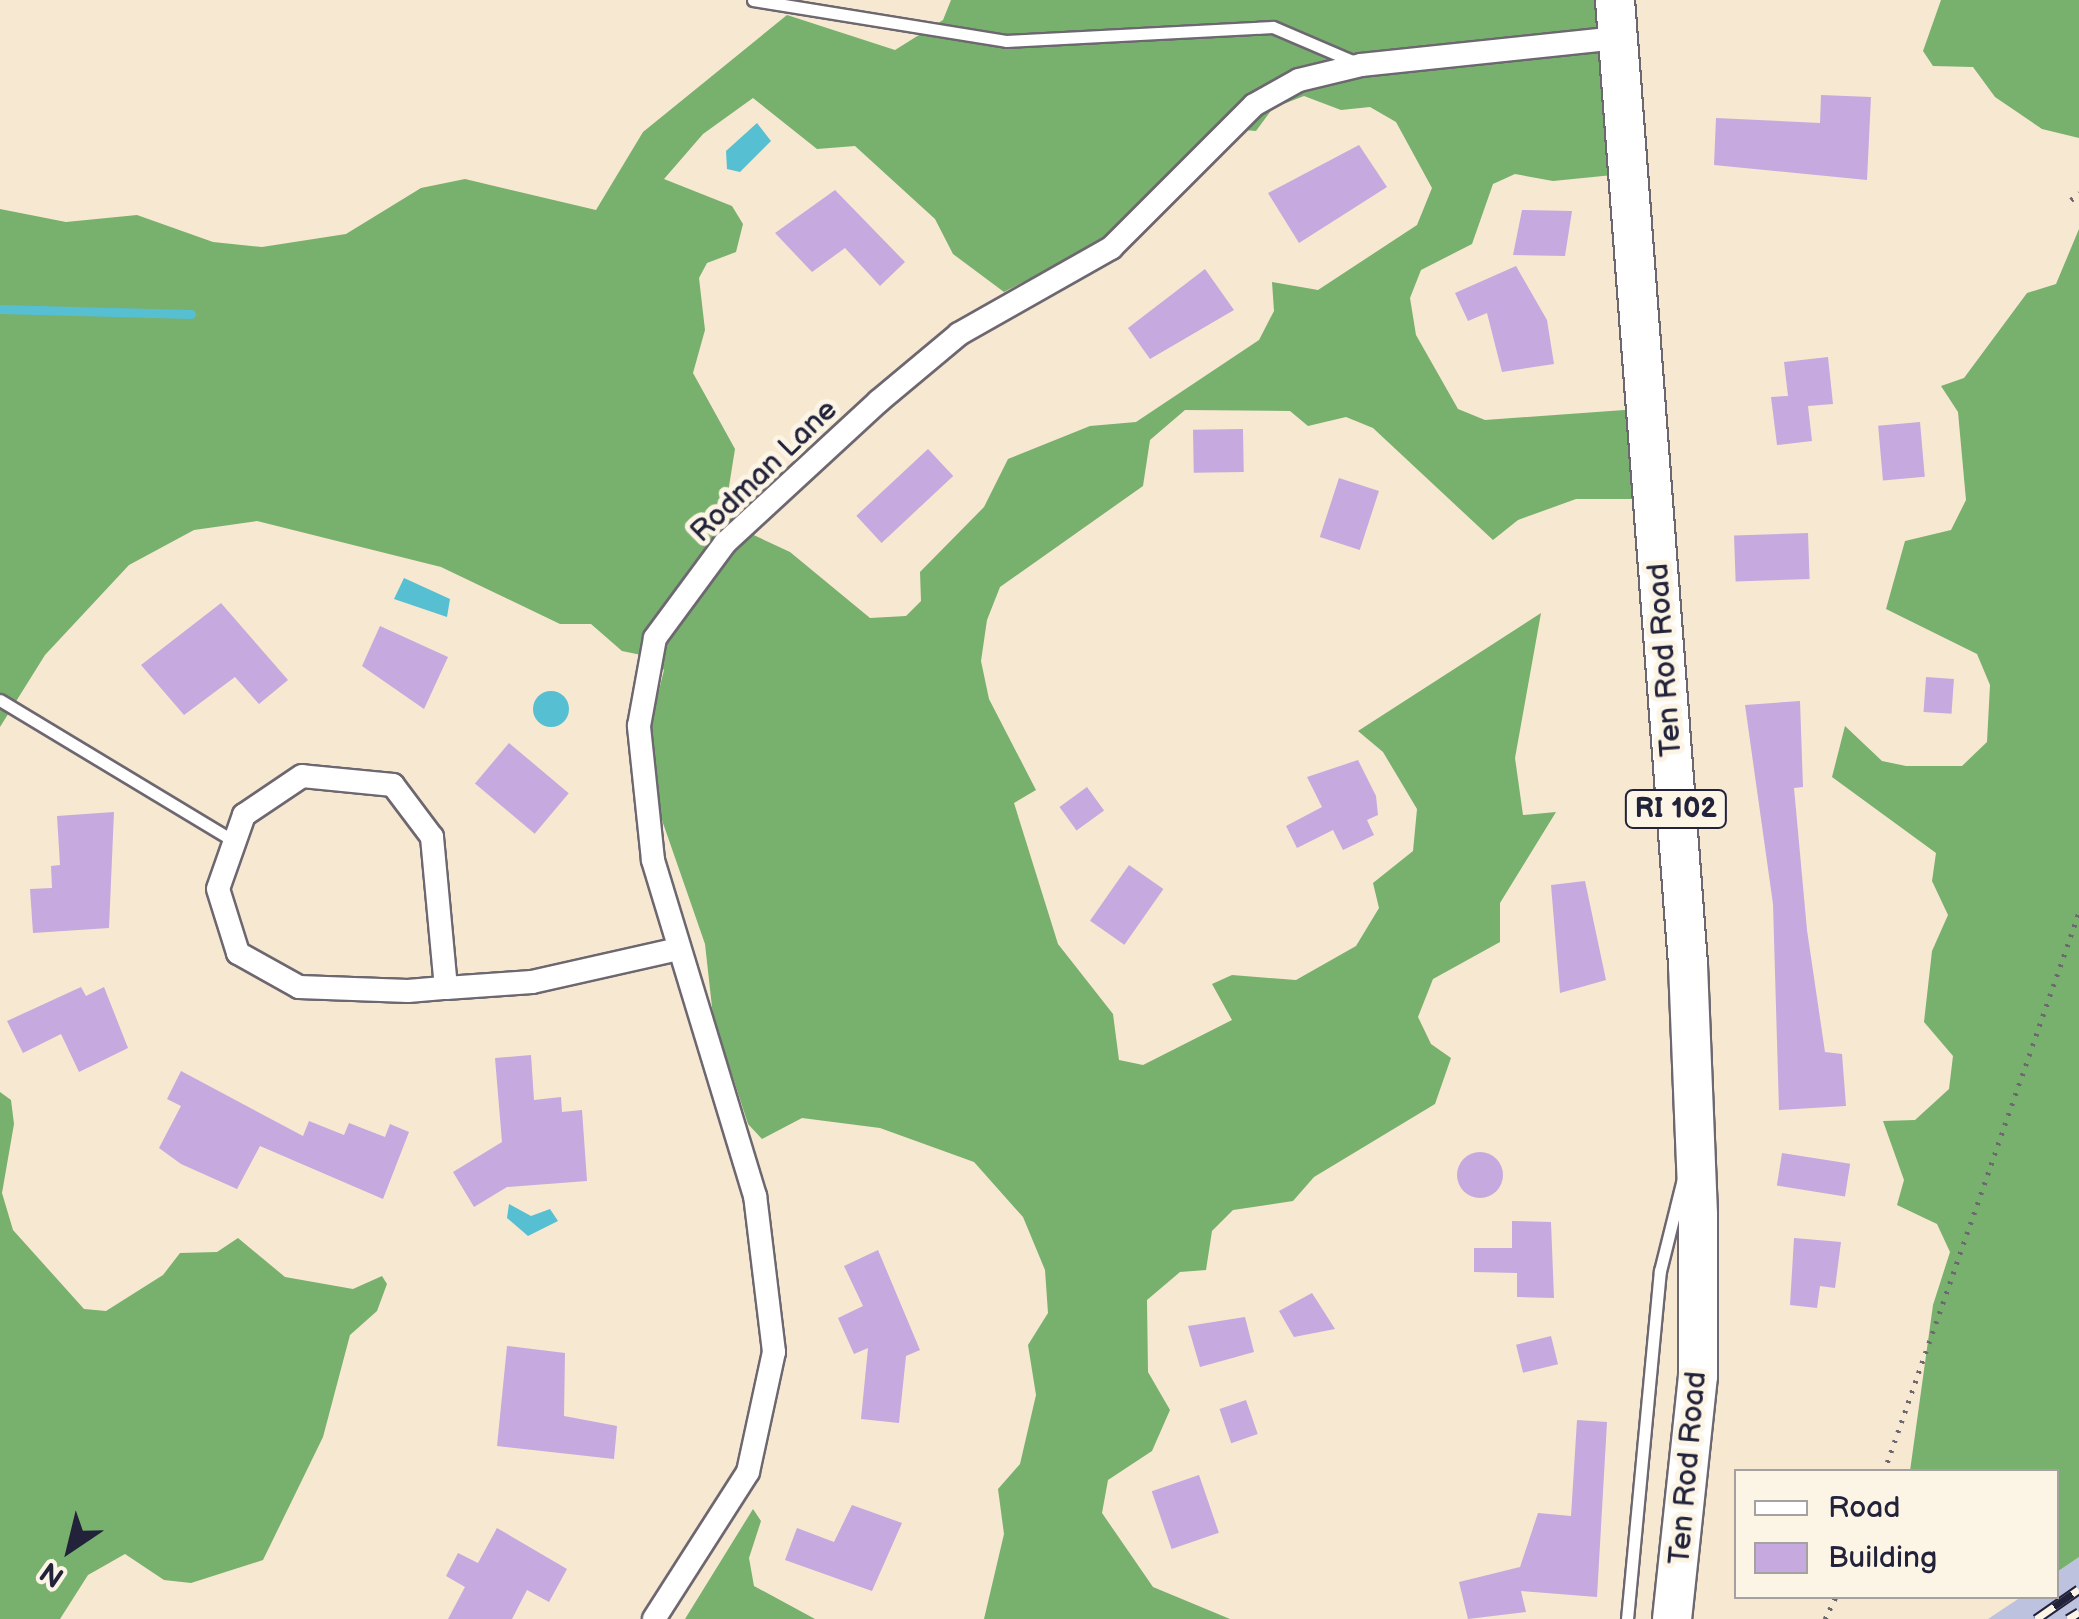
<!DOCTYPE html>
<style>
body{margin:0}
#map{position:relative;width:2079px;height:1619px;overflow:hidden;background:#f7e8d1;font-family:"Balsamiq Sans",sans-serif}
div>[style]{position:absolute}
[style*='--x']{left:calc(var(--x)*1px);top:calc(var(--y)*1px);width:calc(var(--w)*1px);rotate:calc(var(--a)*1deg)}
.industrial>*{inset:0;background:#bdc3de}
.forest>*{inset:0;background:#78b06d}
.water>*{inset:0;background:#56bfd2}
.round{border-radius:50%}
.stream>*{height:9px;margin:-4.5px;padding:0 4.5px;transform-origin:4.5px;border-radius:4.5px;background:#56bfd2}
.building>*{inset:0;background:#c6a9de;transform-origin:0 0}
.path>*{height:5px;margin-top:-2.5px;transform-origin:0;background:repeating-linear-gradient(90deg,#6d6770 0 2.5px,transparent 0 10.5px)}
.roads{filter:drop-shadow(2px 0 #6d6770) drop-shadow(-2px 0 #6d6770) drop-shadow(0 2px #6d6770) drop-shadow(0 -2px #6d6770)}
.service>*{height:11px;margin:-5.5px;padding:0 5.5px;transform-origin:5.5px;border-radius:5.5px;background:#fff}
.minor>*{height:22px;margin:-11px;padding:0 11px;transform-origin:11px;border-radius:11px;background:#fff}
.primary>*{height:38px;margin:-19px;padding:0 19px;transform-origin:19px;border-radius:19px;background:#fff}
.rail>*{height:11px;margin-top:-5.5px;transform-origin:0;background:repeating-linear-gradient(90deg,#fcf5e5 0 22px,#22223b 0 44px);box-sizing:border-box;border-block:2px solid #22223b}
span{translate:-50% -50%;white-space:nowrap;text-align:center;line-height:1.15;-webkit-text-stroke:10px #fcf5e5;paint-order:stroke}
.shield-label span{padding:2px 8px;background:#fcf5e5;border:2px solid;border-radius:8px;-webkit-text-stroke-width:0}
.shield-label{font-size:28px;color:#22223b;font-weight:700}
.street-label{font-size:30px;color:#22223b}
.legend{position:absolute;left:1734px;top:1469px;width:325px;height:130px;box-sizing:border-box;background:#fcf5e5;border:2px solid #a5a1a1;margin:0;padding:12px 18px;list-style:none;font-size:30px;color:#22223b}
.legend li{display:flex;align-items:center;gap:20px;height:50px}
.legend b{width:50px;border:2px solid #a5a1a1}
.north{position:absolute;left:20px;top:1499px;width:100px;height:100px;-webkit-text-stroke:8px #fcf5e5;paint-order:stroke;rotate:215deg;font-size:28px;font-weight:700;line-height:40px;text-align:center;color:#22223b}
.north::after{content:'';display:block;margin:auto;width:35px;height:45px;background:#22223b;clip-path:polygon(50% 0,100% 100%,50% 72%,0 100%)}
</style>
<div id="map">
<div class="industrial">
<i style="clip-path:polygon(2079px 1557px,2079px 1619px,1988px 1619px,2021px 1597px,2056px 1596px,2057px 1572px)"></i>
</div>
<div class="forest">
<i style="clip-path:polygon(evenodd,951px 0,1622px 0,1633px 173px,1553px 181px,1515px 174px,1493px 184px,1472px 244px,1421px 270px,1410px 298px,1416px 335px,1458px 409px,1485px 420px,1652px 408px,1657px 499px,1576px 499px,1518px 520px,1493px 540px,1373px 428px,1346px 417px,1308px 426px,1290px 411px,1185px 410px,1150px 440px,1143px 486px,1000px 587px,987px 620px,981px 661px,989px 699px,1036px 790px,1014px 803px,1058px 944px,1113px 1014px,1119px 1060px,1143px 1065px,1232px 1020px,1212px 984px,1232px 975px,1296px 980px,1356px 946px,1379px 908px,1373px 883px,1413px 851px,1417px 809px,1383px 752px,1358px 731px,1541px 613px,1515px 758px,1523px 815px,1556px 812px,1500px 903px,1500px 942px,1433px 979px,1418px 1017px,1431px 1044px,1451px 1058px,1435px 1104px,1314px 1177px,1293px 1201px,1233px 1210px,1212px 1231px,1206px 1270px,1180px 1272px,1147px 1300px,1148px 1372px,1170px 1410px,1152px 1451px,1108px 1480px,1102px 1513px,1153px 1587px,1230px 1619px,984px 1619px,1004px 1534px,998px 1489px,1020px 1464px,1036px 1395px,1028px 1345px,1048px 1313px,1045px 1270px,1023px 1217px,974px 1162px,880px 1128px,802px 1118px,762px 1139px,748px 1124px,713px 1016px,705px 944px,655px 800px,650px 726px,664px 670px,651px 657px,622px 651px,591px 624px,560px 624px,441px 567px,257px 521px,194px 530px,129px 565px,45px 655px,0 727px,0 209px,66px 222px,137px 215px,213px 242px,262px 247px,346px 234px,421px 188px,465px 179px,596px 210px,643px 132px,787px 15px,895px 50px,943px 20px,951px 0,1304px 96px,1341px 110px,1370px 107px,1396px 122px,1432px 188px,1417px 225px,1318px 290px,1272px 282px,1274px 311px,1259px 340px,1136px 422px,1090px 426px,1008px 459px,984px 507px,920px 572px,921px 601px,906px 616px,870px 618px,790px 552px,745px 531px,726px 505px,735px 449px,693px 373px,705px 330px,699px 278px,707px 263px,736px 252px,743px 224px,732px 206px,664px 179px,703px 134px,753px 98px,817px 149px,855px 146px,935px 219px,953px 254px,1004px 292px,1098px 244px,1244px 130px,1256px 131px,1273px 108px,1304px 96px)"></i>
<i style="clip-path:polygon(1941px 0,2079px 0,2079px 138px,2042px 129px,1995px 97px,1973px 67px,1933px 66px,1923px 51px)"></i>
<i style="clip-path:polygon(2079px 229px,2079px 1557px,2057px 1572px,2056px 1472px,1910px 1471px,1933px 1305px,1950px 1252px,1937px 1224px,1897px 1205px,1904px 1180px,1883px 1121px,1915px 1120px,1949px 1089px,1953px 1056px,1924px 1022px,1932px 951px,1948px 915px,1932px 881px,1936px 853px,1832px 777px,1845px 726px,1882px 761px,1906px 766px,1962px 766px,1987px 742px,1990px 685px,1977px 654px,1886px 609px,1905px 541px,1951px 530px,1966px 500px,1958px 412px,1941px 386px,1964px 378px,2027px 293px,2056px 284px)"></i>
<i style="clip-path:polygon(0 1092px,11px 1100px,14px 1124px,2px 1193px,13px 1230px,84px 1309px,106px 1311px,163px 1275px,180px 1253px,217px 1252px,238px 1238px,285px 1277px,353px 1289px,382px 1276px,387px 1284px,377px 1311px,350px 1335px,323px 1437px,263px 1560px,191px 1583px,164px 1580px,125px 1554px,88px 1575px,60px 1619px,0 1619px)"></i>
<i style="clip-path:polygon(753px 1509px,761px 1521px,749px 1558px,754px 1586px,815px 1619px,685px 1619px)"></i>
</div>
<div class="water">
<i style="clip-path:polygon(757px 123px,771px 141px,740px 172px,727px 169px,726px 151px)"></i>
<i style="clip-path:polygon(404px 578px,450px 599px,447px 617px,394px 599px)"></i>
<i class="round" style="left:533px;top:691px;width:36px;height:36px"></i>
<i style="clip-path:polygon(509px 1204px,531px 1216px,550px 1209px,558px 1221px,528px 1236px,507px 1218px)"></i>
</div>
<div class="stream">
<i style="--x:0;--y:309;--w:191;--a:1.5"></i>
</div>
<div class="building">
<i style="clip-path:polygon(1821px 95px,1871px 97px,1867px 180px,1714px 165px,1716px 118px,1820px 123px)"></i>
<i style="clip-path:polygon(1359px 145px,1387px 187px,1299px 243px,1268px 193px)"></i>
<i style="clip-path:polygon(835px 190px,905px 262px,880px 286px,845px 248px,812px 272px,775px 233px)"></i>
<i style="clip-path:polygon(1522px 210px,1572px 211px,1565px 256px,1513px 255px)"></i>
<i style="clip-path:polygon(1516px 266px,1547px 320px,1554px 364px,1502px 372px,1487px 313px,1468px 321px,1455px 293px)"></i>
<i style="clip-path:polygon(1205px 269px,1234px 310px,1150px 359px,1128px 328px)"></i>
<i style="clip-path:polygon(1828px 357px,1833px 404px,1808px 406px,1812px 441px,1777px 445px,1771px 397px,1788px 396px,1784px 362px)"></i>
<i style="left:1920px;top:422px;width:55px;height:42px;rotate:85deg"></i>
<i style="left:1243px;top:429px;width:43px;height:50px;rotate:89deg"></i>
<i style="left:928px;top:449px;width:37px;height:98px;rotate:47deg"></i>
<i style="left:1339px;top:478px;width:42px;height:62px;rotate:18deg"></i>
<i style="left:1808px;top:533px;width:46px;height:74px;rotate:88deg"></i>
<i style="clip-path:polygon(221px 603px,288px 680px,259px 704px,235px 677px,184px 715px,141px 665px)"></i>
<i style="clip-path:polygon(380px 626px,448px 657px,424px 709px,362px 666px)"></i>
<i style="left:1926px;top:677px;width:28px;height:35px;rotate:4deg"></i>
<i style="clip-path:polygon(1800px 701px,1803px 787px,1794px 788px,1807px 930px,1825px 1052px,1842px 1054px,1846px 1106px,1779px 1110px,1773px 904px,1745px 705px)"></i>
<i style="left:509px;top:743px;width:78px;height:53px;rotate:40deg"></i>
<i style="clip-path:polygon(1358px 760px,1376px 796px,1378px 815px,1367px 820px,1374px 835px,1343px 850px,1333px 830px,1297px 848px,1286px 826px,1322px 807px,1307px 777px)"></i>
<i style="left:1087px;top:787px;width:29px;height:34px;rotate:54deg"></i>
<i style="clip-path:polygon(114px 812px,109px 928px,33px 933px,30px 889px,52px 888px,51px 866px,60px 865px,57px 816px)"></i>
<i style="left:1129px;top:865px;width:42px;height:68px;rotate:35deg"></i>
<i style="clip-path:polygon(1585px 881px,1606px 980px,1560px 993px,1551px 885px)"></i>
<i style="clip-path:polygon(81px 987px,86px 996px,104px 987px,128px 1048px,79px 1072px,61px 1034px,23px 1053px,7px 1021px)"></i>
<i style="clip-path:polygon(531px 1055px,534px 1100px,561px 1097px,562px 1112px,582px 1110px,587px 1181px,507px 1187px,474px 1207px,453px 1172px,502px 1142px,495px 1058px)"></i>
<i style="clip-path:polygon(181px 1071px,303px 1136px,309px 1121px,344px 1135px,349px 1123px,385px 1137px,390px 1124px,409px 1132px,383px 1199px,260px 1146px,237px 1189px,181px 1164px,159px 1148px,181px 1106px,167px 1099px)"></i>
<i class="round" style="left:1457px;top:1152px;width:46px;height:46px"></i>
<i style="left:1782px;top:1153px;width:69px;height:33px;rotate:9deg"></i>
<i style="clip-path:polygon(1512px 1221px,1551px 1222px,1554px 1298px,1517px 1297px,1517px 1273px,1474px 1272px,1474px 1248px,1512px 1248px)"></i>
<i style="clip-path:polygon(1794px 1238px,1841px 1242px,1835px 1288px,1820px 1286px,1817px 1308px,1790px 1305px)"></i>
<i style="clip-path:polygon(878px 1250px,920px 1350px,906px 1356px,899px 1423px,861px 1419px,868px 1348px,854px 1354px,838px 1318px,863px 1306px,844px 1266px)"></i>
<i style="clip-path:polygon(1312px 1293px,1335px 1329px,1294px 1337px,1279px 1311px)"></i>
<i style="clip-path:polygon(1245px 1317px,1254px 1352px,1200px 1367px,1188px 1326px)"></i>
<i style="left:1551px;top:1336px;width:29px;height:36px;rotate:76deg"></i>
<i style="clip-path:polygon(507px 1346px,565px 1353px,564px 1416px,617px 1426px,614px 1459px,497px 1446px)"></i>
<i style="left:1246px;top:1400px;width:36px;height:28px;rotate:71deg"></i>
<i style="clip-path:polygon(1577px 1420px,1607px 1422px,1597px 1597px,1521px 1591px,1526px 1612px,1468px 1619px,1459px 1582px,1520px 1567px,1538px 1513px,1571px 1516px)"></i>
<i style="left:1199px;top:1475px;width:61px;height:50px;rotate:71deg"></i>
<i style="clip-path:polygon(852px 1505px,902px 1523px,872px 1591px,785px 1560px,797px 1528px,834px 1542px)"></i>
<i style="clip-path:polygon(497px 1528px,567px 1569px,549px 1602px,527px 1590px,512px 1619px,448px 1619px,465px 1587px,446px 1576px,458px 1553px,478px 1563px)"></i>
</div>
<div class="path">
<i style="--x:2071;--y:200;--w:11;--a:-41"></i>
<i style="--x:1884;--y:1472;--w:593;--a:-70.8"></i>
<i style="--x:1825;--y:1619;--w:25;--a:-64"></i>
</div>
<div class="roads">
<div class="service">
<i style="--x:753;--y:0;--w:256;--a:9.2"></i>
<i style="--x:1006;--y:41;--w:267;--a:-3"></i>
<i style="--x:1273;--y:27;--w:91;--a:23.2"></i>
<i style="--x:0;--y:700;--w:275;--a:31.1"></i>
<i style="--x:1627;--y:1619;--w:350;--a:-84.6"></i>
<i style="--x:1660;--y:1271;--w:99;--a:-76"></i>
</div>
<div class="minor">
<i style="--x:446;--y:988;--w:152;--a:-95.3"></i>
<i style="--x:432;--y:837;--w:65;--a:-126.9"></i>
<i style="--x:393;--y:785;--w:91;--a:-174.4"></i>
<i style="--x:302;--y:776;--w:70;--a:146.1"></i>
<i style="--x:244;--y:815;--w:78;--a:109.4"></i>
<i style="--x:218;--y:889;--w:67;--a:72.6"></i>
<i style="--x:238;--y:953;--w:70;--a:29.1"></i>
<i style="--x:299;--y:987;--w:109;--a:2.1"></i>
<i style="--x:408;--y:991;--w:38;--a:-5"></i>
<i style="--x:446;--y:988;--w:86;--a:-4"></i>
<i style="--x:532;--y:982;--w:150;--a:-12.7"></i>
<i style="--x:654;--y:1619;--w:174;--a:-57.4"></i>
<i style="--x:748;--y:1472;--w:123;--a:-77.8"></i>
<i style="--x:774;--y:1352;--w:157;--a:-96.9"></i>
<i style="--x:755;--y:1196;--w:351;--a:-106.9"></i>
<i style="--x:653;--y:860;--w:135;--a:-96"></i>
<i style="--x:639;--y:726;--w:89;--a:-79.7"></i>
<i style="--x:655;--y:638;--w:118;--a:-53.6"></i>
<i style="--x:725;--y:543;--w:209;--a:-42.7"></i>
<i style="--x:879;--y:401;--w:104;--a:-39.9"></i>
<i style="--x:959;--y:334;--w:175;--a:-29.5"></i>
<i style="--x:1111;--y:248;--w:202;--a:-45"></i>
<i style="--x:1254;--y:105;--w:51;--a:-29.1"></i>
<i style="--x:1299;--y:80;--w:64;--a:-13.6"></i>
<i style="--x:1361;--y:65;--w:258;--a:-6"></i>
</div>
<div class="primary">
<i style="--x:1615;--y:0;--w:968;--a:85.67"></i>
<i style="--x:1688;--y:965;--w:250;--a:87.7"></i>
<i style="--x:1698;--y:1215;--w:161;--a:90"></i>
<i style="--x:1698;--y:1376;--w:244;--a:96.1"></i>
</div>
</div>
<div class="rail">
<i style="--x:2036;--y:1619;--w:52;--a:-34.9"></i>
<i style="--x:2068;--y:1619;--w:13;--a:-32"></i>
</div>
<div class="shield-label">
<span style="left:1676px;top:809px">RI 102</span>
</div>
<div class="street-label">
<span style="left:764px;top:471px;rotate:-44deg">Rodman Lane</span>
<span style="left:1665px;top:660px;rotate:-94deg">Ten Rod Road</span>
<span style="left:1688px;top:1468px;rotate:-85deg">Ten Rod Road</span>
</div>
<ul class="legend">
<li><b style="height:12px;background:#fff"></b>Road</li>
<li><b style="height:28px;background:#c6a9de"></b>Building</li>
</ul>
<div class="north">N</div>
</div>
